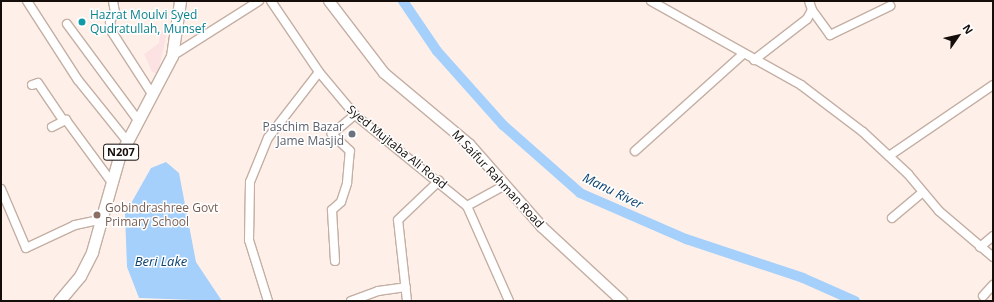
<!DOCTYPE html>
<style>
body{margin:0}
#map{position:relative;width:994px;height:302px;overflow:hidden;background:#fef0e9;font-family:"Open Sans",sans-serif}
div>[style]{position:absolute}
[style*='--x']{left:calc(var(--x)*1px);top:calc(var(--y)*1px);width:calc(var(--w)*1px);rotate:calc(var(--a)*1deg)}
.commercial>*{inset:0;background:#fde2e3}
.water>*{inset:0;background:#a5d0fb}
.river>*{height:10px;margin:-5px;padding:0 5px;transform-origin:5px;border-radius:5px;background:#a5d0fb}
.roads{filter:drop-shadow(1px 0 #c4afa4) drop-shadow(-1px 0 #c4afa4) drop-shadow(0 1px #c4afa4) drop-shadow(0 -1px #c4afa4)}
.minor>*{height:8px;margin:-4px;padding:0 4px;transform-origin:4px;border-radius:4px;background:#fff}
.major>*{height:10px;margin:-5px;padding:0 5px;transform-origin:5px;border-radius:5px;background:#fff}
.highway>*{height:11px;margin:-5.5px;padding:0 5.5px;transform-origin:5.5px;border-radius:5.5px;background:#fff}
.dots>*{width:11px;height:11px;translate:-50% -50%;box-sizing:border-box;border:2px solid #fff;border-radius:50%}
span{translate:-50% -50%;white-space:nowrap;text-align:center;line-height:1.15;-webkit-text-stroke:3px #fff;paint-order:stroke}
.shield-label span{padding:1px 3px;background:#fff;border:1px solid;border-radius:3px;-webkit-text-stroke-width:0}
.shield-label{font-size:11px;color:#140d09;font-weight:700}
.culture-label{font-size:12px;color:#0d838f}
.left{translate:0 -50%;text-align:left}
.worship-label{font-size:12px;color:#5b616d}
.right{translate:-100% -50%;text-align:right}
.street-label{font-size:12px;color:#140d09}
.education-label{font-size:12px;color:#785e54}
.water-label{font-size:13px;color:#0b426f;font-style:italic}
.frame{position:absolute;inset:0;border:2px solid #140d09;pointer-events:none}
.north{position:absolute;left:938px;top:16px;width:40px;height:40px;-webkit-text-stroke:3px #fff;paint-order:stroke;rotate:56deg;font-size:11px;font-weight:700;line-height:16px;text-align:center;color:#140d09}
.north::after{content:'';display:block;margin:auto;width:14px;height:18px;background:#140d09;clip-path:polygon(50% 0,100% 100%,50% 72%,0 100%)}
</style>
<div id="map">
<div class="commercial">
<i style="clip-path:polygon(160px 32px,167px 32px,158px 74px,152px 72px,144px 54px,159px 43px)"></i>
</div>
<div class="water">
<i style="clip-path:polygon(166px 162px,179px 173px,196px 262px,222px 301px,139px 298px,127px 267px,125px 214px,151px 168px)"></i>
</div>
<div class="river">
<i style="--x:403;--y:1;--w:60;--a:55.8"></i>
<i style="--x:437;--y:51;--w:99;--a:48.3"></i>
<i style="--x:503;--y:125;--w:103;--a:41.4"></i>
<i style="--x:580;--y:193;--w:116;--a:23.5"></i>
<i style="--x:686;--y:239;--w:123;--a:18.4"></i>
<i style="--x:803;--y:278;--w:57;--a:23.9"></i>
</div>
<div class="roads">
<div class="minor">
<i style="--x:27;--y:1;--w:94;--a:57.2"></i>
<i style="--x:78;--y:80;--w:78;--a:51.2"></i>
<i style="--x:113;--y:1;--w:11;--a:80"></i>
<i style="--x:115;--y:12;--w:11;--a:117"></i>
<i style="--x:110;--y:22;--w:10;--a:79"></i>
<i style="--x:112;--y:32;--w:74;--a:57.2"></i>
<i style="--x:271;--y:1;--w:86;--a:55.9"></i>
<i style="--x:319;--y:72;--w:56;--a:50.1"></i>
<i style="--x:355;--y:115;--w:144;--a:39.1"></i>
<i style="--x:467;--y:206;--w:104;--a:66.1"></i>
<i style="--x:651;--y:1;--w:172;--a:29.2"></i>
<i style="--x:801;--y:85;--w:78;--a:37.2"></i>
<i style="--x:863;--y:132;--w:62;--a:43"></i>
<i style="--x:908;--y:174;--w:48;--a:50"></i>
<i style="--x:939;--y:211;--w:71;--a:40.4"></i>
<i style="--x:812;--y:10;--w:31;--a:54"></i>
<i style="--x:830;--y:35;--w:67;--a:-25.8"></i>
<i style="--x:67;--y:24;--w:118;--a:53.6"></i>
<i style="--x:172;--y:56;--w:103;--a:-32.3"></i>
<i style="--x:754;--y:60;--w:67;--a:-37.7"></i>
<i style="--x:807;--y:19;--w:10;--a:-61"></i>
<i style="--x:812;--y:10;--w:9;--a:-108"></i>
<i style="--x:32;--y:85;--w:6;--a:-18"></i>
<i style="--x:38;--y:83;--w:45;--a:56"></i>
<i style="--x:52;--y:127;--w:16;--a:-27"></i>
<i style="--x:66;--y:120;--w:74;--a:53.7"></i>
<i style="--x:635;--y:151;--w:145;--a:-41.9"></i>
<i style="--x:889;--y:156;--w:126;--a:-34.3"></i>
<i style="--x:1;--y:189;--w:64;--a:67"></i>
<i style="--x:26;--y:248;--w:54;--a:-25.1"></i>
<i style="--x:75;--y:225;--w:25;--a:-12"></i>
<i style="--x:467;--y:206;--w:43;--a:-28.9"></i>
<i style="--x:892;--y:218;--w:40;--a:-40"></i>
<i style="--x:980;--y:247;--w:17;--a:-40"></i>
<i style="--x:335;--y:261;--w:51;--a:-93.4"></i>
<i style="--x:332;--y:210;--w:12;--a:-42"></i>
<i style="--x:341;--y:202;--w:20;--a:-72"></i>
<i style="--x:347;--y:183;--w:32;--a:-85"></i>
<i style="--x:350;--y:151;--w:25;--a:-137"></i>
<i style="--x:332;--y:134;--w:30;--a:-40"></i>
<i style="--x:983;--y:296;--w:15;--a:-48"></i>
<i style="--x:268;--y:301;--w:64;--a:-107.3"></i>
<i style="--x:249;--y:240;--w:58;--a:-89"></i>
<i style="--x:250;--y:182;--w:48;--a:-67.8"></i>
<i style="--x:268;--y:138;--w:83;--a:-52.3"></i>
<i style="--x:351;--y:301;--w:29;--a:-20"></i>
<i style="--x:378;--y:291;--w:28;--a:-8"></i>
<i style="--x:407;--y:301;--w:81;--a:-96.3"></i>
<i style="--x:398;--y:220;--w:57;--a:-43.6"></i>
</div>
<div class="major">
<i style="--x:329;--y:1;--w:91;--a:52.6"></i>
<i style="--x:384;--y:73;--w:112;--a:39.9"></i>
<i style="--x:470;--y:145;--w:109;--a:48.7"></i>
<i style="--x:542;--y:227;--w:109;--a:42.8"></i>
</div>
<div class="highway">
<i style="--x:59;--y:301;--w:33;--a:-50"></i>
<i style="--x:80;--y:276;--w:27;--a:-63"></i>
<i style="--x:92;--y:252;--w:99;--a:-74.1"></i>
<i style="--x:119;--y:157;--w:114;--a:-62.3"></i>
<i style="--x:172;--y:56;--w:56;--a:-81.7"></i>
</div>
</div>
<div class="dots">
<i style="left:82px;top:22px;background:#0f9aa8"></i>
<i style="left:352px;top:134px;background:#6b7280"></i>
<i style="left:97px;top:215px;background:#8d6e63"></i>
</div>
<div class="shield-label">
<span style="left:121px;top:152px">N207</span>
</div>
<div class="culture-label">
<span class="left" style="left:90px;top:22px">Hazrat Moulvi Syed<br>Qudratullah, Munsef</span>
</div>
<div class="worship-label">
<span class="right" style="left:344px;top:134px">Paschim Bazar<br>Jame Masjid</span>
</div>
<div class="street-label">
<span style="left:397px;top:147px;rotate:39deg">Syed Mujtaba Ali Road</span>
<span style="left:498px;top:179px;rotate:47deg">M Saifur Rahman Road</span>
</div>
<div class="education-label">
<span class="left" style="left:105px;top:215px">Gobindrashree Govt<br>Primary School</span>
</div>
<div class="water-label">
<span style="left:613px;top:191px;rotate:26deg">Manu River</span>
<span style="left:161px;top:261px">Beri Lake</span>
</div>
<div class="frame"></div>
<div class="north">N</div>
</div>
